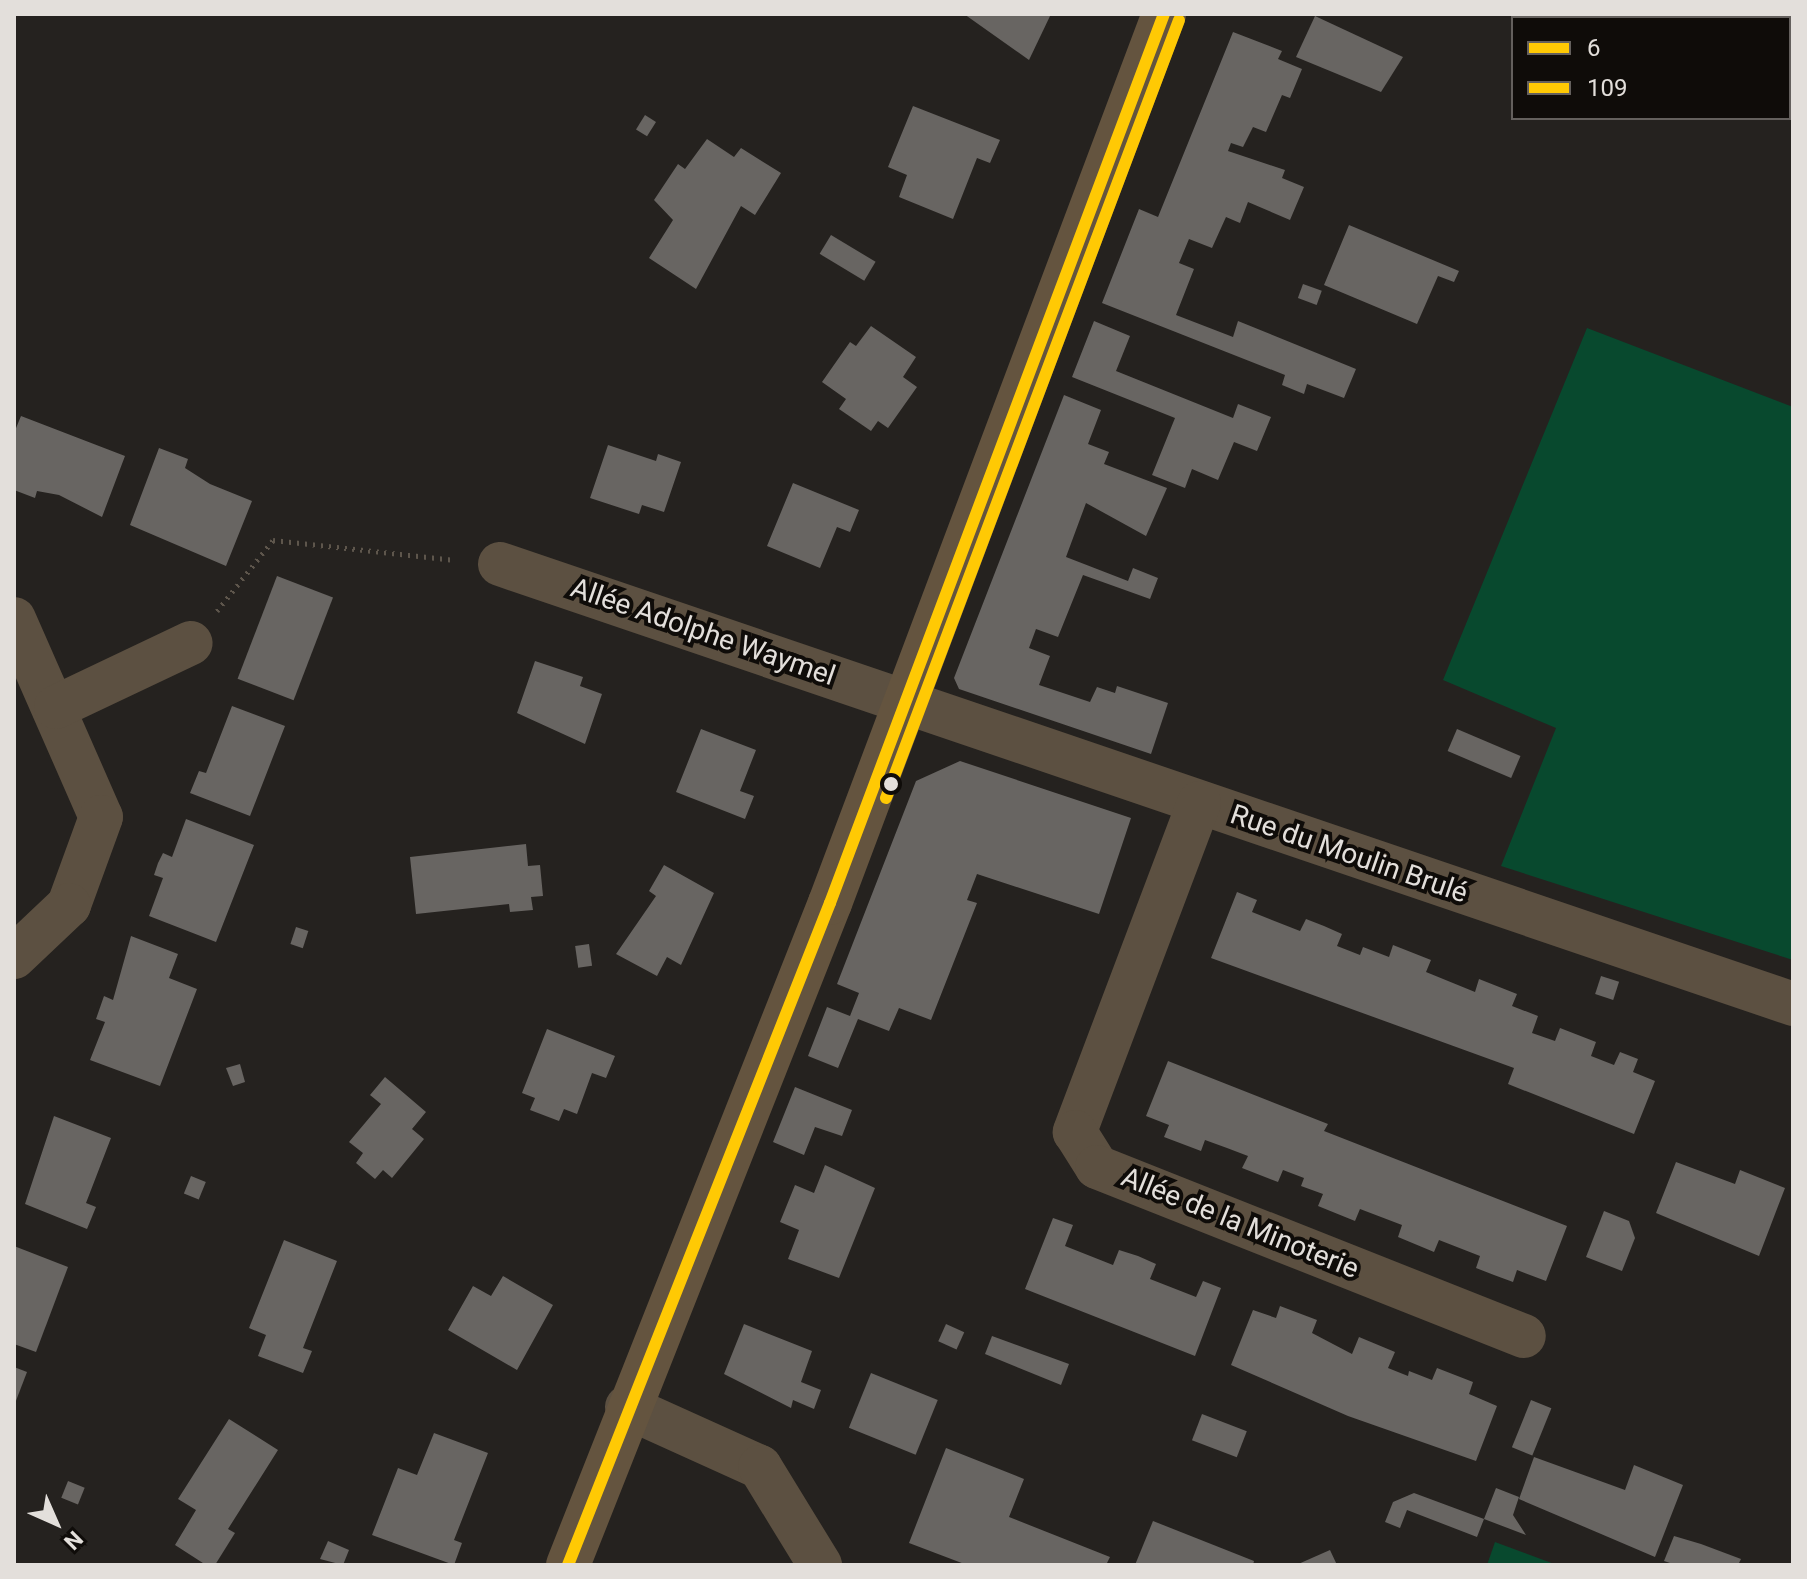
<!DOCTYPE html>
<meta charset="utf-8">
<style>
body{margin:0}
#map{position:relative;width:1807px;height:1579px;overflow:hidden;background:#25221f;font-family:Roboto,sans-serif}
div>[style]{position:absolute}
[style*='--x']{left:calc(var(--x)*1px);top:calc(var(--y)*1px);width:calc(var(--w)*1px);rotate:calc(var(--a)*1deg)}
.green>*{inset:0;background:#08492e}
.building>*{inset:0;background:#686562;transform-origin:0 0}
.path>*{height:5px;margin-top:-2.5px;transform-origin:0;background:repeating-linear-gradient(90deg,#5e564c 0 2px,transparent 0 8px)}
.street>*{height:44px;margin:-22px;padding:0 22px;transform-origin:22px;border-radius:22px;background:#5c5041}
.secondary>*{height:44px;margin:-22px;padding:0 22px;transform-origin:22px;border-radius:22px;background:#64543f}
.bus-1>*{height:12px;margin:-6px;padding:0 6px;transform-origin:6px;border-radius:6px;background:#ffc904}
.bus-2>*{height:12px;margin:-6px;padding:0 6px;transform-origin:6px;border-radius:6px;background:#ffc904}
.dots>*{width:22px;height:22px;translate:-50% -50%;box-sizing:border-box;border:4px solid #0f0c09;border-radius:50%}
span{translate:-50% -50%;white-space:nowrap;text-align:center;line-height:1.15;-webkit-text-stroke:8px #0f0c09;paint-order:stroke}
.street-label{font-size:28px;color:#e3dfdb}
.frame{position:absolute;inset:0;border:16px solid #e3dfdb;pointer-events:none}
.legend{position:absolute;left:1511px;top:16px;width:280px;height:104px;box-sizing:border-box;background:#0f0c09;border:2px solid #64605d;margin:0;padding:10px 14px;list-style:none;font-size:24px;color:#e3dfdb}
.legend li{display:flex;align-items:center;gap:16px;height:40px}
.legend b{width:40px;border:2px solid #64605d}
.north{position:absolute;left:16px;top:1483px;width:80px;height:80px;-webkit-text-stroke:6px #0f0c09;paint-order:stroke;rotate:135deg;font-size:22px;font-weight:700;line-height:32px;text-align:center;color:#e3dfdb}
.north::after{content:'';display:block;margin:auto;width:28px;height:36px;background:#e3dfdb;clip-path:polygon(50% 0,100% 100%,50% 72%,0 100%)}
</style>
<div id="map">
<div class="green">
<i style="clip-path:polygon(1587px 328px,1793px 407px,1793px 960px,1501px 866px,1556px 728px,1443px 680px)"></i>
<i style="clip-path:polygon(1495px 1542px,1557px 1565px,1487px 1565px)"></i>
</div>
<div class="building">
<i style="clip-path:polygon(964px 14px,1051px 14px,1029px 60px)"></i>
<i style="clip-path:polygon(1315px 16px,1403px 57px,1381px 92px,1296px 57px)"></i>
<i style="clip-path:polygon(1233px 32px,1282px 51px,1278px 59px,1302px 69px,1290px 98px,1282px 95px,1266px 132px,1253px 127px,1243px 147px,1231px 143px,1228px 151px,1285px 170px,1282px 178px,1304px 187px,1290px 220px,1248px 202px,1240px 223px,1226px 217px,1212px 248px,1189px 239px,1179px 263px,1194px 269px,1176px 315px,1233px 337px,1238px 321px,1356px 369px,1344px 398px,1307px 384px,1304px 394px,1282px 385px,1285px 375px,1102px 303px,1139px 209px,1158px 217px)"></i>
<i style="clip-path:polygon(913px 106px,1000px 140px,990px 163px,977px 158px,953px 219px,899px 197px,907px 175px,888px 167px)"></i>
<i style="left:645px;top:115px;width:13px;height:17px;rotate:32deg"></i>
<i style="clip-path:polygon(707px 139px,734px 157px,741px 148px,781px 173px,755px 215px,741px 206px,696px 289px,649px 258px,673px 220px,654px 200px,678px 164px,685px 169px)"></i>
<i style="clip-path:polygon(1349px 225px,1459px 271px,1454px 282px,1438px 276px,1417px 324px,1324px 285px)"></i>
<i style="left:831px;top:235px;width:52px;height:22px;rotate:31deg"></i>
<i style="left:1303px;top:284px;width:20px;height:15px;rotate:20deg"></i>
<i style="clip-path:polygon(1094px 321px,1130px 336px,1116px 371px,1233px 418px,1238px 404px,1271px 417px,1257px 451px,1234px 442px,1218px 480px,1192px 469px,1185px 488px,1152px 475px,1175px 418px,1072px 377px)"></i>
<i style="clip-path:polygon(871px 326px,916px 357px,903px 377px,917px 387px,888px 428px,878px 421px,871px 431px,839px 409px,846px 399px,822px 382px,850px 342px,856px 346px)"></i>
<i style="clip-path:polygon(1064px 395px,1101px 410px,1088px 444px,1109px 452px,1104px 464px,1167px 488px,1146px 536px,1086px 503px,1066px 557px,1128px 581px,1133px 568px,1158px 578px,1150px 599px,1083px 575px,1058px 637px,1036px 629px,1029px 648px,1050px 656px,1039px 685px,1090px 702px,1097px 687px,1115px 693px,1117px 686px,1168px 703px,1151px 754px,959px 689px,954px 678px)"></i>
<i style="clip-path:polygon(21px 416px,125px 456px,102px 517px,59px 495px,37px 491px,35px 498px,14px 490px,14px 433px)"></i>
<i style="clip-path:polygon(608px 445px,656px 461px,658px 454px,681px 462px,664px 512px,642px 505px,639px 514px,590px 498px)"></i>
<i style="clip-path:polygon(159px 448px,188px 459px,185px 468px,210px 484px,252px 501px,226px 566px,130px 525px)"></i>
<i style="clip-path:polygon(793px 483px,859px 510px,850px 532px,837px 527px,820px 568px,767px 546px)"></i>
<i style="left:277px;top:576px;width:60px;height:110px;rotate:21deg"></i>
<i style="clip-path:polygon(535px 661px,583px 677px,580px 686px,602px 694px,585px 744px,517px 713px)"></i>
<i style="clip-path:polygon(232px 706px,285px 726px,250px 816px,190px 793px,199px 771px,206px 773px)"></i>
<i style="clip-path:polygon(701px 729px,756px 750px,740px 791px,754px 796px,745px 819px,676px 792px)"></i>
<i style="left:1457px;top:729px;width:69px;height:24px;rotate:23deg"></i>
<i style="clip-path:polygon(960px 761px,1131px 818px,1099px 914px,977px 874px,967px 900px,977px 903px,931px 1020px,899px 1008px,889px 1031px,858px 1019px,838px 1068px,808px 1056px,827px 1007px,850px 1016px,859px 993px,837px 984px,916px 781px)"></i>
<i style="clip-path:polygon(186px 819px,254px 845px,216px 942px,149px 916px,163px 878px,154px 875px,158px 863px,163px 853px,172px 857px)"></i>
<i style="clip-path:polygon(526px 844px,528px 866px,540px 865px,543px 896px,531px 897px,533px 910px,510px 912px,509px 904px,416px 914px,410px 857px)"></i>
<i style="clip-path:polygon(664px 865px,714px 893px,681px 965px,667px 957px,657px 976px,616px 954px,656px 896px,649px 891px)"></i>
<i style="clip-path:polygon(1237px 892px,1257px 900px,1252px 912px,1300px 931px,1306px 919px,1324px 926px,1342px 934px,1337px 946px,1360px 955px,1363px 947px,1389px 957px,1393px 945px,1431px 960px,1426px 972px,1475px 992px,1479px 979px,1517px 994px,1512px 1006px,1538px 1016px,1532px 1033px,1555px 1041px,1560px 1028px,1596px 1042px,1591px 1056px,1614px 1065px,1620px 1052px,1638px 1059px,1633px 1072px,1655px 1081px,1634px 1134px,1508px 1084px,1514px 1068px,1211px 958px)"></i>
<i style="left:296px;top:927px;width:13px;height:18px;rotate:18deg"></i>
<i style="clip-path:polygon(131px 936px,178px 954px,169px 978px,197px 989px,160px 1086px,90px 1060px,105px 1022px,96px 1019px,104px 996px,113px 1000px)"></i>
<i style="left:589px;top:944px;width:22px;height:14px;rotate:82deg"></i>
<i style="left:1601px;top:976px;width:19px;height:19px;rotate:18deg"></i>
<i style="clip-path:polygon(547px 1029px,615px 1056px,606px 1078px,592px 1073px,577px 1114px,564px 1109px,559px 1121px,530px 1110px,535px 1098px,522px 1093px)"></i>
<i style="clip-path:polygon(1168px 1061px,1328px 1124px,1324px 1131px,1567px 1226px,1546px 1281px,1517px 1270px,1513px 1282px,1494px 1275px,1476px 1268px,1480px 1256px,1439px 1240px,1434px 1252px,1398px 1237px,1402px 1225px,1360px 1209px,1355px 1221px,1318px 1206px,1323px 1194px,1301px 1186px,1304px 1178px,1283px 1170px,1278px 1182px,1242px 1168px,1248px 1156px,1227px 1148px,1205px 1140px,1201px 1151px,1164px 1137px,1169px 1125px,1146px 1116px)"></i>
<i style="clip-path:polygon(240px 1064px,245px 1082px,233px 1086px,226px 1068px)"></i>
<i style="clip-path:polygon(385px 1077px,426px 1112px,412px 1129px,424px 1139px,392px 1178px,383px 1170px,375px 1179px,356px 1163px,363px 1153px,349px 1142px,381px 1104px,370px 1095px)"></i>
<i style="clip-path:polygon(795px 1087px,852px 1110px,842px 1136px,815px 1127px,804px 1155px,773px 1142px)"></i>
<i style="clip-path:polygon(54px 1116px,111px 1138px,86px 1203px,96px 1207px,87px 1229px,25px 1204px)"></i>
<i style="clip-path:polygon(1676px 1162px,1735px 1184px,1740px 1170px,1785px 1188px,1759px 1256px,1656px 1213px)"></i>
<i style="clip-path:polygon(825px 1165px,875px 1188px,839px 1278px,788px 1259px,799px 1230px,780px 1222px,795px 1185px,814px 1193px)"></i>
<i style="left:191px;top:1176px;width:16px;height:19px;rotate:22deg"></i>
<i style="clip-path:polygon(1604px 1211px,1629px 1221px,1635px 1238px,1622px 1271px,1586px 1257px)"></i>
<i style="clip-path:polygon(1053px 1218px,1073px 1225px,1065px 1246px,1113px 1265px,1119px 1250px,1138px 1256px,1156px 1264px,1150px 1279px,1196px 1297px,1203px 1281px,1221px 1288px,1195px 1356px,1025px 1289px)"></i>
<i style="clip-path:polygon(284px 1240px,337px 1261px,303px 1348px,312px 1351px,303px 1373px,258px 1356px,266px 1335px,249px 1328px)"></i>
<i style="clip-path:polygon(14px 1246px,68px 1267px,36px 1352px,14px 1344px)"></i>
<i style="clip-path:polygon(503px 1276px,553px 1305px,517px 1370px,448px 1330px,473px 1286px,491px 1296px)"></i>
<i style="clip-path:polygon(1280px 1306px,1317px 1320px,1312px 1333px,1352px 1354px,1359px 1337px,1395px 1352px,1388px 1368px,1408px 1376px,1409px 1371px,1432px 1380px,1437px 1368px,1473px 1382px,1469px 1394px,1497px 1406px,1476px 1461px,1348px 1416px,1231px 1365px,1253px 1310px,1276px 1318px)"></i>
<i style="clip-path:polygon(744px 1324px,812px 1351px,801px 1382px,821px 1390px,814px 1409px,793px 1400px,791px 1408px,724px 1374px)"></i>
<i style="left:946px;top:1324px;width:20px;height:19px;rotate:24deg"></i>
<i style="clip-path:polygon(992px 1336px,1069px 1364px,1061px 1385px,985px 1354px)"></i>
<i style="clip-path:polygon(14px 1367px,27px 1372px,14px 1406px)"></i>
<i style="left:871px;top:1373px;width:72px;height:59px;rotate:22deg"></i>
<i style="left:1531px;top:1400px;width:22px;height:51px;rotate:22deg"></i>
<i style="left:1202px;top:1414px;width:48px;height:28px;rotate:21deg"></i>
<i style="clip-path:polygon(229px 1419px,278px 1450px,228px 1529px,235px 1533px,215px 1565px,206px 1565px,175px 1545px,196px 1510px,178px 1499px)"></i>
<i style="clip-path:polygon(434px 1433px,488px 1453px,454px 1540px,462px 1543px,454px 1565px,372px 1535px,398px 1468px,417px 1475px)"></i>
<i style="clip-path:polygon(946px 1448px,1024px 1479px,1009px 1517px,1110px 1557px,1106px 1565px,967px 1565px,909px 1543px)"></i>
<i style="clip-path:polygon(1534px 1457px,1625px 1490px,1634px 1465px,1683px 1485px,1655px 1557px,1519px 1499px)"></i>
<i style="left:68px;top:1481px;width:18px;height:18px;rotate:22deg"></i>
<i style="clip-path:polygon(1496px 1488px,1519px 1497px,1513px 1515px,1526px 1535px,1484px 1519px)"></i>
<i style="clip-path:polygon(1414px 1493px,1484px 1519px,1477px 1537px,1407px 1510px,1400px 1528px,1385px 1522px,1393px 1502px)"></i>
<i style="clip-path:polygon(1153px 1521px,1254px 1561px,1253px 1565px,1135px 1565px)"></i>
<i style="clip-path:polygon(1674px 1536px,1701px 1544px,1741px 1559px,1738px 1565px,1676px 1565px,1664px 1561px)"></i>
<i style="clip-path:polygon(328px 1541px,349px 1550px,343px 1565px,320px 1559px)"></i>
<i style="clip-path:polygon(1330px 1550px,1337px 1565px,1296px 1565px)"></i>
</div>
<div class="path">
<i style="--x:217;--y:611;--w:90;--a:-51.7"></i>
<i style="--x:273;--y:540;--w:183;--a:6.3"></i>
</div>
<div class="street">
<i style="--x:500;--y:564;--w:1366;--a:18.79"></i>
<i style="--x:14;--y:619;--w:216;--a:66.3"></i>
<i style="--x:101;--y:817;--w:94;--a:110"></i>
<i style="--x:69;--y:905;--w:76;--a:136.6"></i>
<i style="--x:56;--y:707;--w:149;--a:-25.4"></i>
<i style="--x:1199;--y:803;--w:352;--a:110.7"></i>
<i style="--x:1075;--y:1132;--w:41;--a:57.8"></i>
<i style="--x:1097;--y:1167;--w:459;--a:21.6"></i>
<i style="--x:627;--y:1407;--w:146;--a:24.3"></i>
<i style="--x:760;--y:1467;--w:115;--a:58.5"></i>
</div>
<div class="secondary">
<i style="--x:568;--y:1565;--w:712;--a:-68.41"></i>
<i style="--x:830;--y:903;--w:950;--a:-69.41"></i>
</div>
<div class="bus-1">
<i style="--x:568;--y:1565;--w:712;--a:-68.41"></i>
<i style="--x:830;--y:903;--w:950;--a:-69.41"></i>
</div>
<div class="bus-2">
<i style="--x:886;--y:798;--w:831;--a:-69.36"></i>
</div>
<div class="dots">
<i style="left:891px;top:784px;background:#e3dfdb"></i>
</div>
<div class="street-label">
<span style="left:703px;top:632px;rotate:19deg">Allée Adolphe Waymel</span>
<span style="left:1349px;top:854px;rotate:19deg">Rue du Moulin Brulé</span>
<span style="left:1240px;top:1223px;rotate:22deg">Allée de la Minoterie</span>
</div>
<div class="frame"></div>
<ul class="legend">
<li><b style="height:10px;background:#ffc904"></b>6</li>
<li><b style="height:10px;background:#ffc904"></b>109</li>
</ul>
<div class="north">N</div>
</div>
